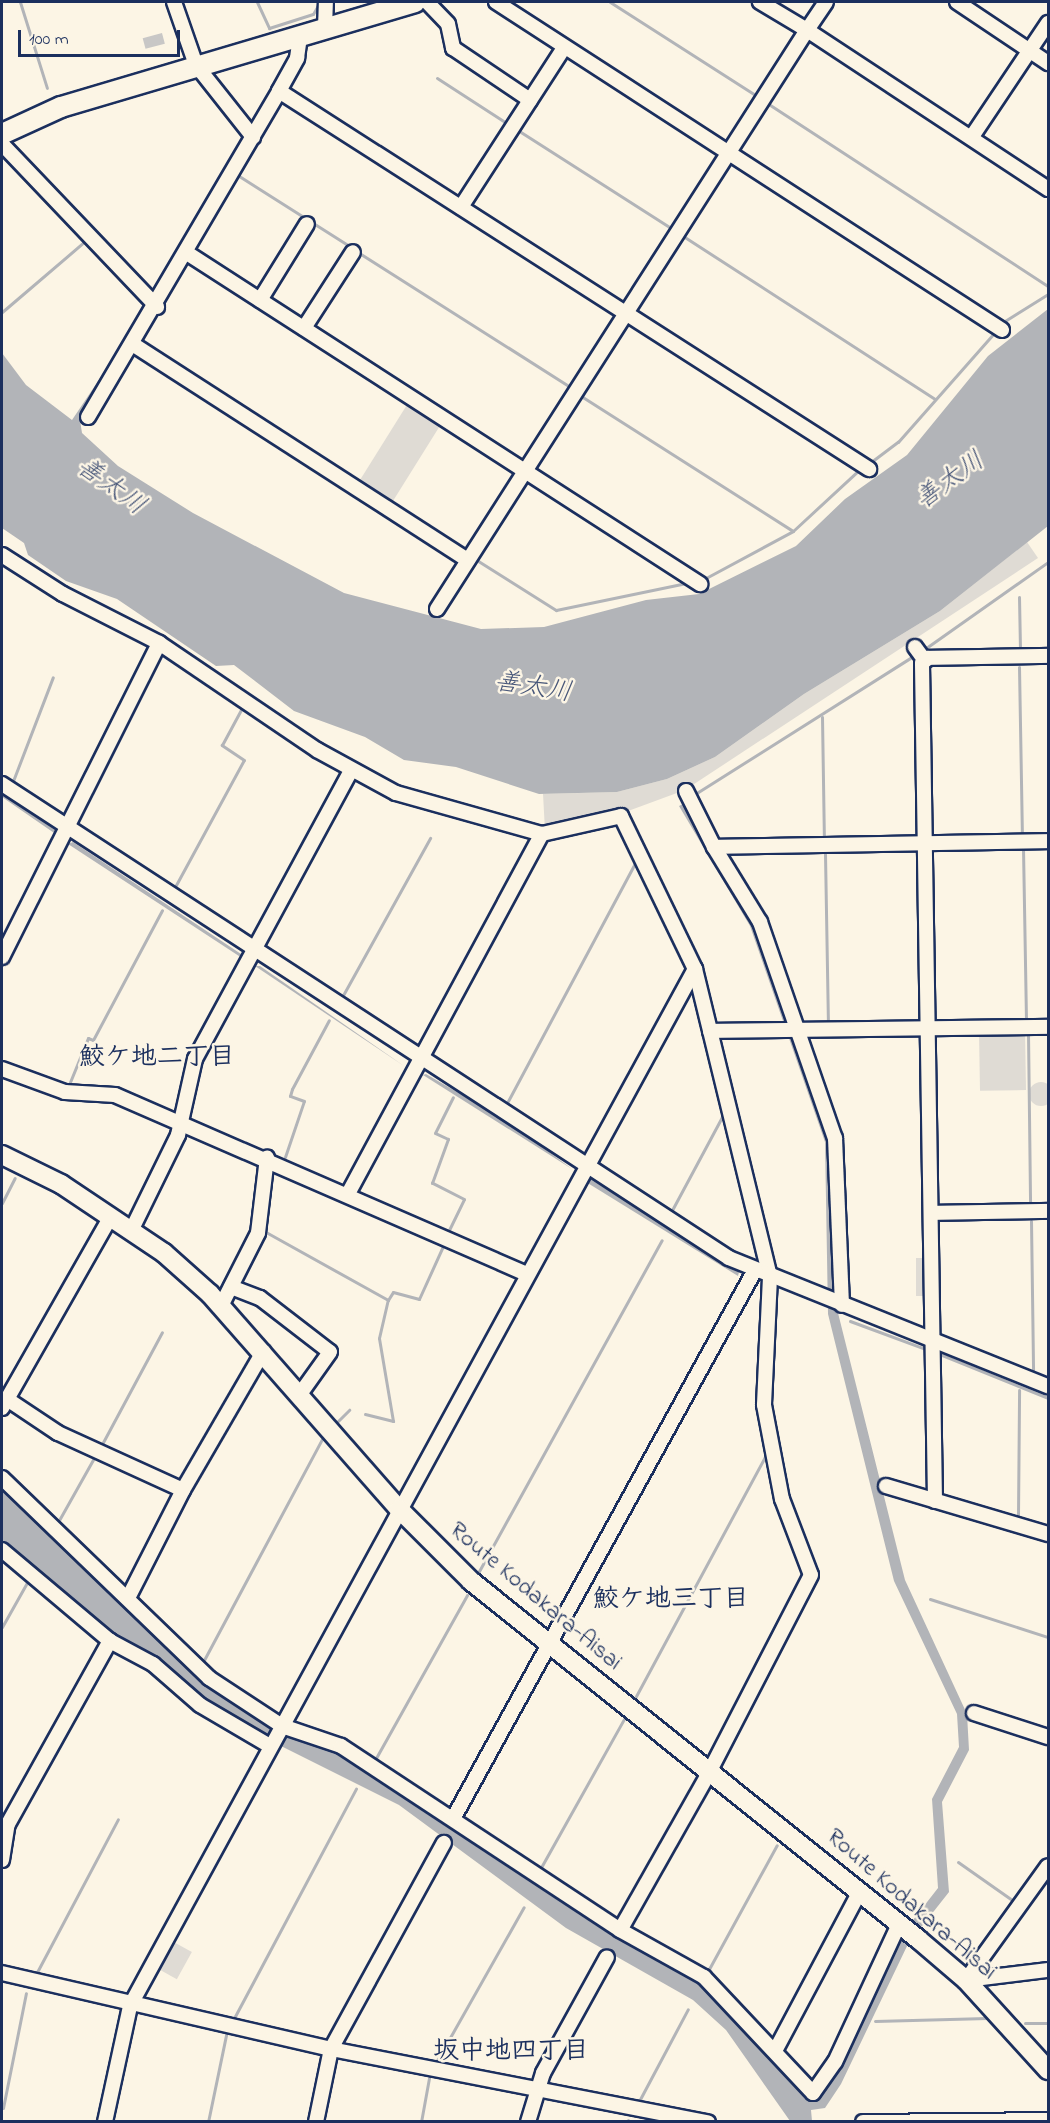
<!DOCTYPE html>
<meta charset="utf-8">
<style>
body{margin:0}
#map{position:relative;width:1050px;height:2123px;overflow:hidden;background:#fcf5e5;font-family:"Indie Flower","Klee One",sans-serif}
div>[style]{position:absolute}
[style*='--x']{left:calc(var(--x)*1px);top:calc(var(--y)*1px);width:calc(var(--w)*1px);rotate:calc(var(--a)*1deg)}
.green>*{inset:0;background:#dfdbd4;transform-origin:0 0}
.round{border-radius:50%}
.water>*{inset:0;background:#b2b4b8}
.stream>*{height:3px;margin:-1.5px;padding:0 1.5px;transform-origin:1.5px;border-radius:1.5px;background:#b2b4b8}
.building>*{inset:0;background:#c8c7c6;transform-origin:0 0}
.roads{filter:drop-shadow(2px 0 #1b2f5e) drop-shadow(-2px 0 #1b2f5e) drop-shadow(0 2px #1b2f5e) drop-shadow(0 -2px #1b2f5e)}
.minor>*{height:14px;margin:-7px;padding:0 7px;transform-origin:7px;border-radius:7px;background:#fcf5e5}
.major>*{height:18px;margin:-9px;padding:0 9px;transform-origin:9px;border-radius:9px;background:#fcf5e5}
.highway>*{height:20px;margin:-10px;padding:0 10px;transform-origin:10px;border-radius:10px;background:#fcf5e5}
span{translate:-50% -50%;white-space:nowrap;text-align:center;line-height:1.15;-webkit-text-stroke:5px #fcf5e5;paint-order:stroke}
.street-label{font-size:24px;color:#1b2f5e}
.water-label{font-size:26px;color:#485779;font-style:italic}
.neighbourhood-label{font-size:26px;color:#1b2f5e;font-weight:700}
.frame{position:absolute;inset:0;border:3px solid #1b2f5e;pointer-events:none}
.scale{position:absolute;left:18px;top:30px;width:162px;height:27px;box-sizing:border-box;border:3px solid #1b2f5e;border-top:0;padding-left:8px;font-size:18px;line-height:21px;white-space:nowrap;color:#1b2f5e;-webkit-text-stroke:4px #fcf5e5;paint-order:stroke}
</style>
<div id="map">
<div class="green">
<i style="left:410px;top:400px;width:39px;height:97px;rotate:32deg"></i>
<i style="clip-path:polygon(1027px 542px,1038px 558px,685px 790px,620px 814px,545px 831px,543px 794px,617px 792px,667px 779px,715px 757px,804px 694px,940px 611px)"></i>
<i style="left:1025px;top:1032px;width:58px;height:46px;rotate:89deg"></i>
<i class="round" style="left:1029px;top:1082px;width:24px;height:24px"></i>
<i style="left:916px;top:1258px;width:11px;height:38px"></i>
<i style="left:170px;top:1940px;width:25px;height:31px;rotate:29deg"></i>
</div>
<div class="water">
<i style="clip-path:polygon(149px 305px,80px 420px,82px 433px,118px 466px,193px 513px,344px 593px,481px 629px,544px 627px,646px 600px,699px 594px,796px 546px,845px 499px,907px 455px,988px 356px,1048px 309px,1048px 526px,940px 611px,804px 694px,715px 757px,667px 779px,617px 792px,539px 794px,456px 767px,404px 760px,365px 737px,294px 711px,234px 665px,216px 666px,117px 599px,66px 581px,28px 555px,24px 543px,2px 528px,2px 353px,26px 385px,72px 420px)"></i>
<i style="clip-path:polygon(685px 803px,756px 925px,831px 1140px,838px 1313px,905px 1580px,967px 1714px,969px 1750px,942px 1802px,949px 1892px,908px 1944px,841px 2084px,825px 2108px,811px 2110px,812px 2121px,790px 2121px,726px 2030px,693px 2000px,566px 1928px,399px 1805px,277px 1744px,185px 1689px,169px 1668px,112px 1636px,2px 1545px,2px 1487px,279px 1732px,345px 1755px,564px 1904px,701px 1981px,808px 2099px,834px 2080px,899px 1938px,938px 1888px,932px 1799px,959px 1747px,957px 1714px,894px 1581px,828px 1314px,825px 1142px,750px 926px,679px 806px)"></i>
<i style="clip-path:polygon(73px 842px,241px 954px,242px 958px,68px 844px)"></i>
<i style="clip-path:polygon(255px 966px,260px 966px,404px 1066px)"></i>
<i style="clip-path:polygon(426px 1074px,507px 1121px,572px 1169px,423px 1075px)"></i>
<i style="clip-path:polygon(590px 1179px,739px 1272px,738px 1276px,586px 1182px)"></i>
</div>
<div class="stream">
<i style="--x:20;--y:2;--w:90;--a:72.6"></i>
<i style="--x:257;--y:2;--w:29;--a:65"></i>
<i style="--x:269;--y:28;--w:46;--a:-17.7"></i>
<i style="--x:313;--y:14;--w:14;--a:-60"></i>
<i style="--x:610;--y:2;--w:178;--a:32.6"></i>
<i style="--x:437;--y:78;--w:85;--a:32.9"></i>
<i style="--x:266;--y:100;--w:25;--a:-61"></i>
<i style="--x:767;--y:103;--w:335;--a:33.1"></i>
<i style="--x:516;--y:129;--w:188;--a:32.6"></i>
<i style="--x:239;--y:176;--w:133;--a:32.4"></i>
<i style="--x:683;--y:236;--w:300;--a:32.9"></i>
<i style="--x:356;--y:251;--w:256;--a:32.4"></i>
<i style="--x:2;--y:312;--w:109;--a:-40.5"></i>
<i style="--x:1000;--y:324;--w:57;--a:-32"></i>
<i style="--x:581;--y:396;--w:251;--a:32.5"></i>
<i style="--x:871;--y:462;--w:34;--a:-37"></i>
<i style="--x:898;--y:442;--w:148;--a:-48.6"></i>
<i style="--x:475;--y:559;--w:96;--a:32.2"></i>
<i style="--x:556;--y:610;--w:138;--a:-11.7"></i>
<i style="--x:704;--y:579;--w:101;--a:-28.3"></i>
<i style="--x:793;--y:531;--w:93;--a:-42.8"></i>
<i style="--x:1019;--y:597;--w:52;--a:88.9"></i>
<i style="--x:926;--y:648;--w:149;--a:-35.2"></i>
<i style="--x:1019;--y:667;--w:171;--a:89"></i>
<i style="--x:822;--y:717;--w:122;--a:89.1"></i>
<i style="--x:13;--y:781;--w:111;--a:-69"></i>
<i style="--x:695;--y:794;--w:258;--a:-32.3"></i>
<i style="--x:2;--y:795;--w:63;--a:34.7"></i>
<i style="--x:1023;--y:848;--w:173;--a:89"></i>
<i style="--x:825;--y:854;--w:170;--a:89"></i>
<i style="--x:176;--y:885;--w:142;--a:-61.5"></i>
<i style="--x:244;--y:760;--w:27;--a:-146"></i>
<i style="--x:222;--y:745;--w:44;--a:-61.7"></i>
<i style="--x:342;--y:997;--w:182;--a:-61"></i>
<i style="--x:1028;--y:1033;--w:172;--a:89.3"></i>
<i style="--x:68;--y:1087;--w:53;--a:-67.8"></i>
<i style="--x:88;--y:1038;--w:5;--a:22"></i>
<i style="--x:93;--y:1040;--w:147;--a:-62"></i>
<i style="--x:508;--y:1101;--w:272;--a:-61.9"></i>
<i style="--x:285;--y:1157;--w:59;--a:-71.3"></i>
<i style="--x:304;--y:1101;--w:15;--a:-160"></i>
<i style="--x:290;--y:1096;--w:7;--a:-74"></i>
<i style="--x:292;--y:1089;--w:78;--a:-61.8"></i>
<i style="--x:2;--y:1203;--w:28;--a:-63"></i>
<i style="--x:671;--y:1212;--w:112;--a:-61.8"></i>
<i style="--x:1031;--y:1221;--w:149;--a:89.2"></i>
<i style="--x:449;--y:1230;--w:34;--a:-64"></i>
<i style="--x:464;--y:1199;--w:36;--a:-153"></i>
<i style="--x:432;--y:1183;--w:47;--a:-70"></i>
<i style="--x:448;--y:1139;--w:14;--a:-155"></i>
<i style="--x:435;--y:1133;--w:40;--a:-63.4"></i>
<i style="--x:264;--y:1231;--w:142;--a:29.1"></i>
<i style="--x:850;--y:1321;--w:83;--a:20.4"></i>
<i style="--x:942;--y:1355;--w:114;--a:22.1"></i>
<i style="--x:365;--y:1414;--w:29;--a:14"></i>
<i style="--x:393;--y:1421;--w:84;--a:-99.6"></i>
<i style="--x:379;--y:1338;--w:39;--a:-77"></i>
<i style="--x:388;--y:1300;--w:9;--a:-58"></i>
<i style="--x:393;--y:1292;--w:27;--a:15"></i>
<i style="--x:419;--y:1299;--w:58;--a:-65.6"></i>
<i style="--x:338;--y:1421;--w:16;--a:-45"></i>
<i style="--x:101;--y:1446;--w:129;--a:-61.8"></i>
<i style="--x:1018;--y:1515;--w:125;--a:-89.5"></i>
<i style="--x:58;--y:1522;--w:76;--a:-60.7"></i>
<i style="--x:478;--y:1573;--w:380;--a:-61.1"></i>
<i style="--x:930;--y:1599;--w:124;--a:17.9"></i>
<i style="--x:2;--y:1627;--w:55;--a:-60.6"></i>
<i style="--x:204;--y:1660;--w:251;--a:-61.9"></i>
<i style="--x:635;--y:1698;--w:276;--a:-61.7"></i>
<i style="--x:376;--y:1758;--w:187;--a:-60.8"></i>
<i style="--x:958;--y:1862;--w:70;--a:35.1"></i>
<i style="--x:539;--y:1871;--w:174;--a:-60.8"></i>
<i style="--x:709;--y:1969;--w:141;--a:-61.3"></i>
<i style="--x:36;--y:1974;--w:175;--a:-62.1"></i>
<i style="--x:233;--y:2020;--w:262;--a:-62"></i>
<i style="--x:875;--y:2021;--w:112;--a:-1.5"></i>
<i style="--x:1025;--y:2023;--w:23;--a:0"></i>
<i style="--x:435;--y:2064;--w:180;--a:-60.5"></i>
<i style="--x:638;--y:2103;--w:106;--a:-62"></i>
<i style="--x:3;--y:2108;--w:117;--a:-78.7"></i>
<i style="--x:208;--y:2122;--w:89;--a:-78.3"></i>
<i style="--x:421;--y:2122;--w:45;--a:-79.7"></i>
<i style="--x:628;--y:2122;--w:2;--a:-90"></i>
</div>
<div class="building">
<i style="left:162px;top:33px;width:11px;height:20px;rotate:75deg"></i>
</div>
<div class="roads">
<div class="minor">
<i style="--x:174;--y:2;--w:67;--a:70.8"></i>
<i style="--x:196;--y:65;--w:92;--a:51.6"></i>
<i style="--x:427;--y:2;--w:30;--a:46"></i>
<i style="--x:448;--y:24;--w:25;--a:78"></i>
<i style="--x:453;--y:48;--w:93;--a:34"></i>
<i style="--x:496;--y:2;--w:603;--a:32.95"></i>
<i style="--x:826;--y:2;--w:34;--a:124"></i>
<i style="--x:807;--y:30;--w:289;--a:33.4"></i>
<i style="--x:957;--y:2;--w:110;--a:33.8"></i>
<i style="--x:325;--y:28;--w:26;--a:-88"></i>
<i style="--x:279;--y:91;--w:701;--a:32.65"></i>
<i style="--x:973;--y:135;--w:135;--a:-56.2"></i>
<i style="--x:2;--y:144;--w:225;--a:46.4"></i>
<i style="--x:461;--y:207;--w:189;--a:-57.1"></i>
<i style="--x:187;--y:253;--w:611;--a:32.83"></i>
<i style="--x:260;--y:300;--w:89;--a:-58.3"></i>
<i style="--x:304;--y:328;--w:90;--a:-57.2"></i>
<i style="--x:134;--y:345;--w:397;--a:32.8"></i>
<i style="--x:88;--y:417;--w:378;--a:-59.6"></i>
<i style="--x:279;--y:91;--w:38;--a:-61"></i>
<i style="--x:297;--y:58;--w:22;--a:-82"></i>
<i style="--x:2;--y:555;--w:72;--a:32.6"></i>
<i style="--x:63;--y:594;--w:108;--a:27"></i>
<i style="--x:159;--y:643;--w:191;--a:34.1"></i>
<i style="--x:317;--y:750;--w:90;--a:28.6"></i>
<i style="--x:396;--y:793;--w:152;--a:15.7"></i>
<i style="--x:542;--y:834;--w:81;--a:-12.8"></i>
<i style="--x:621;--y:816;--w:170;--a:64.2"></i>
<i style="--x:695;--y:969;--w:317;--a:76.3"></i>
<i style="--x:770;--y:1277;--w:128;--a:92.7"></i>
<i style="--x:764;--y:1405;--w:96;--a:79.2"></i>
<i style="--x:782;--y:1499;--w:81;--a:69.1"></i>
<i style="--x:811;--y:1575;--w:223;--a:117.3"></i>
<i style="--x:709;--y:1773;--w:180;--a:119.5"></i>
<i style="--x:437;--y:609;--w:687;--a:-57.42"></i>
<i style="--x:807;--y:30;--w:55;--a:-149.2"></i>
<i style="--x:915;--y:647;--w:17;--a:54"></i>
<i style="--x:2;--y:784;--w:868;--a:33.1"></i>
<i style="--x:729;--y:1258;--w:344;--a:21.9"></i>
<i style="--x:686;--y:791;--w:63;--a:63.4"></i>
<i style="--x:714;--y:847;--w:334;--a:-1"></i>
<i style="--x:714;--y:847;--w:88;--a:58.5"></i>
<i style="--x:760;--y:922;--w:229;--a:70.9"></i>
<i style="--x:835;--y:1138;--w:167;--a:87.6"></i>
<i style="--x:2;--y:957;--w:351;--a:-63.4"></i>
<i style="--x:710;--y:1031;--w:338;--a:-0.7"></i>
<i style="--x:2;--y:1069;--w:67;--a:20.1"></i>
<i style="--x:65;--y:1092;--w:50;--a:3.4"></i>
<i style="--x:115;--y:1095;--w:447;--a:23.5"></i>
<i style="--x:349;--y:1192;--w:407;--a:-61.7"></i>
<i style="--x:933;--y:1213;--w:115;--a:-1"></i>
<i style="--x:132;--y:1229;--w:105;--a:-63.9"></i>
<i style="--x:178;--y:1135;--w:78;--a:-77.4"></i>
<i style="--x:195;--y:1059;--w:328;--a:-61.6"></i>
<i style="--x:231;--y:1287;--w:31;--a:21"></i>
<i style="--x:260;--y:1298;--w:88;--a:37.6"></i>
<i style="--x:330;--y:1352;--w:52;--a:125.5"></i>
<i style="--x:221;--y:1306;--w:82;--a:-63.1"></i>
<i style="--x:258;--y:1233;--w:76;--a:-83.2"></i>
<i style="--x:7;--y:1399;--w:61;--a:33.7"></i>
<i style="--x:58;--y:1433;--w:137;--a:24.5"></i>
<i style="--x:2;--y:1408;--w:221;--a:-60.4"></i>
<i style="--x:2;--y:1478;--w:288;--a:44"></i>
<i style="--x:209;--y:1678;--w:87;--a:33.3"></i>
<i style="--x:282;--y:1726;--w:62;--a:18.7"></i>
<i style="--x:341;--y:1746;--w:334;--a:33.4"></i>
<i style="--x:620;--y:1930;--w:96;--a:29.2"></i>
<i style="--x:704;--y:1977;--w:159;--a:46.8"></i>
<i style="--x:813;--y:2093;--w:38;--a:-55"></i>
<i style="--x:835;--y:2062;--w:152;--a:-65.1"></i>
<i style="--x:886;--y:1486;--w:169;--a:16.5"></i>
<i style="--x:935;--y:1501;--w:838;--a:-90.89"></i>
<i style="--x:922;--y:663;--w:8;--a:-40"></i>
<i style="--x:928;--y:658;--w:120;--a:-1"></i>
<i style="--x:2;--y:1550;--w:141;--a:40.1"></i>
<i style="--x:110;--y:1641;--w:49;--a:28.1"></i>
<i style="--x:153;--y:1664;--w:62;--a:41.1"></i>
<i style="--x:200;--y:1705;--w:81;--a:30.4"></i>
<i style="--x:128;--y:1598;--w:121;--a:-63"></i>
<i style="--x:183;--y:1490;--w:160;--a:-59.9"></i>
<i style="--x:974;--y:1713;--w:78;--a:18"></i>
<i style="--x:454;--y:1817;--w:624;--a:-61.18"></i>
<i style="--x:2;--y:1860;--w:36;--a:-81"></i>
<i style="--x:8;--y:1824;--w:210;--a:-60.9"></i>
<i style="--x:2;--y:1973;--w:338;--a:13"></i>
<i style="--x:331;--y:2049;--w:384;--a:11"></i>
<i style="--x:966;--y:1980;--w:140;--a:-54.3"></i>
<i style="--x:966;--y:1980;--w:83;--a:-7"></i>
<i style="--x:775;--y:2051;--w:179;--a:-62"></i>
<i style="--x:105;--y:2122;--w:119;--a:-77.8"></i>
<i style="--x:130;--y:2006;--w:1181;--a:-61.42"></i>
<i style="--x:316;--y:2122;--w:75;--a:-78.4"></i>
<i style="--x:331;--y:2049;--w:235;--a:-61.3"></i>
<i style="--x:528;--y:2122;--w:51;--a:-73"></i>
<i style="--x:543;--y:2073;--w:132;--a:-61.1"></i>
<i style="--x:863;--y:2122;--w:185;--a:-0.6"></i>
</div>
<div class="major">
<i style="--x:2;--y:1155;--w:66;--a:26.2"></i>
<i style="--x:61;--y:1184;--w:124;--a:33.8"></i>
<i style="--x:164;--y:1253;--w:62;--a:41.7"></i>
<i style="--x:210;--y:1294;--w:286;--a:48.7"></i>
<i style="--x:399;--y:1509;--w:102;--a:45"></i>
<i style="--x:471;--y:1581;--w:573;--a:38.69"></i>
<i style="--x:918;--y:1939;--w:63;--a:40.5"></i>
<i style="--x:966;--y:1980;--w:122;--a:47.7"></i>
</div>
<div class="highway">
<i style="--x:2;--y:134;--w:65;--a:-24.6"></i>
<i style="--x:61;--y:107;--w:369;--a:-16.5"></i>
</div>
</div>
<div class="street-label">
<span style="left:535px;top:1597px;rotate:40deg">Route Kodakara-Aisai</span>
<span style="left:911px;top:1905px;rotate:41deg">Route Kodakara-Aisai</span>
</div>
<div class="water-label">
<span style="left:951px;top:482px;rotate:-36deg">善太川</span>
<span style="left:110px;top:488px;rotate:36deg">善太川</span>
<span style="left:533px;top:689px;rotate:9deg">善太川</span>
</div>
<div class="neighbourhood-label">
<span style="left:157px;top:1059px">鮫ケ地二丁目</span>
<span style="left:671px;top:1601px">鮫ケ地三丁目</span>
<span style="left:511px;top:2053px">坂中地四丁目</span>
</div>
<div class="frame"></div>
<div class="scale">100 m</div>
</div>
